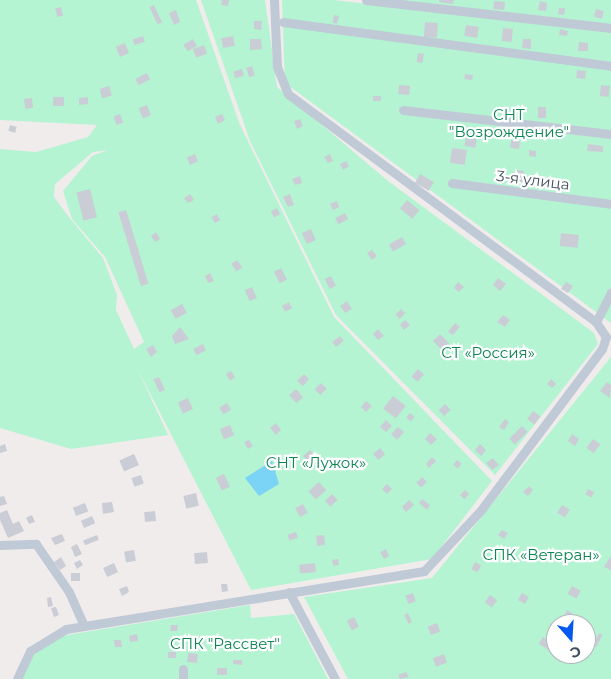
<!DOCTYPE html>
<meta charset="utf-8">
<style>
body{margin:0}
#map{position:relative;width:611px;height:679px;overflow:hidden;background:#f0ecec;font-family:Montserrat,sans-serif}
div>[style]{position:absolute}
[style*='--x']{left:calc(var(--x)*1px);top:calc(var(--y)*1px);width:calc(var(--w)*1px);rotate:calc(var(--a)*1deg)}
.green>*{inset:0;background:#b4f4d2}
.water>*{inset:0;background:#7bd3f6}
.building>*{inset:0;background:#cacdd5;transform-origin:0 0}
.minor>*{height:9px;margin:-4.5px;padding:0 4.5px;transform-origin:4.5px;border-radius:4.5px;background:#c0cad6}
span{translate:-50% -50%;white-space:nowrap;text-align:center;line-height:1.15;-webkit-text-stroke:4.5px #fff;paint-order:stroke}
.park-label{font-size:15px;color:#0b8552}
.street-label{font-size:15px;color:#424e5c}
.north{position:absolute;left:546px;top:614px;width:50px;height:50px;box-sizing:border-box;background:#fff;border:1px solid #b3b8be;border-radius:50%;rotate:161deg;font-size:14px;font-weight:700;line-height:20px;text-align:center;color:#424e5c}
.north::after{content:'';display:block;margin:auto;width:18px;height:22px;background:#0358f2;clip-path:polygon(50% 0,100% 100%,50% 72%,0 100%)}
</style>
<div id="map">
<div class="green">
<i style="clip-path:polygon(evenodd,0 0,196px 0,240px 125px,334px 317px,492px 481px,432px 559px,251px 590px,137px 368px,168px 435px,71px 449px,0 428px,0 149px,36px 152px,88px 137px,97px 125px,0 120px,0 0,108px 150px,92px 156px,63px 191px,72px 219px,105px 257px,144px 342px,134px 349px,116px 310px,117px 295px,103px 258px,68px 216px,54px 197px,55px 184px,93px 152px,108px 150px)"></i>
<i style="clip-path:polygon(201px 0,265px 0,277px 87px,388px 181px,594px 333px,598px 344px,495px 475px,336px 315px,250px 141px)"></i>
<i style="clip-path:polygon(282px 0,333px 0,611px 31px,611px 323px,285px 83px)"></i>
<i style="clip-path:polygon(370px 0,611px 0,611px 26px)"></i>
<i style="clip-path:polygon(evenodd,611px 357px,611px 679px,348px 679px,304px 597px,432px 578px,611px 357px,556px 624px,586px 624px,586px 654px,556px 654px,556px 624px)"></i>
<i style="clip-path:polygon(250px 605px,251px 618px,294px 614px,328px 679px,21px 679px,36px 648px,55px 637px)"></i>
</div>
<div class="water">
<i style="clip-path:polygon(272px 461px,279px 484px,259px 496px,245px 478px)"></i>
</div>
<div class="building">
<i style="clip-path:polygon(222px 0,229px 0,228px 6px,221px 5px)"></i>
<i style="clip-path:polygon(439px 0,454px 0,453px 4px,439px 2px)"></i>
<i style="left:494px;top:1px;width:11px;height:8px;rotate:5deg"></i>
<i style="clip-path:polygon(540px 1px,547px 3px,546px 11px,538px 10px)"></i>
<i style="left:154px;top:5px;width:19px;height:5px;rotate:65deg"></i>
<i style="left:61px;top:7px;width:9px;height:6px;rotate:77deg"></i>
<i style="clip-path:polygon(559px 8px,565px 8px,564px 15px,558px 14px)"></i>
<i style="left:596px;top:9px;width:8px;height:8px;rotate:14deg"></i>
<i style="clip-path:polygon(176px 10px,180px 22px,174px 25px,169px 13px)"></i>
<i style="left:334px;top:15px;width:5px;height:8px;rotate:11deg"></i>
<i style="clip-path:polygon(254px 21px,262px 21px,261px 30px,254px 29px)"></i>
<i style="left:425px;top:22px;width:13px;height:15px;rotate:4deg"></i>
<i style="left:466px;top:25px;width:13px;height:11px;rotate:9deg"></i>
<i style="left:503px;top:28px;width:10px;height:13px;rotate:6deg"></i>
<i style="clip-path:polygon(560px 29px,568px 31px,567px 36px,559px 35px)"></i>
<i style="left:143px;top:36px;width:6px;height:11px;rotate:72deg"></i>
<i style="left:233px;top:36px;width:10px;height:12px;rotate:79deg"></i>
<i style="left:193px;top:39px;width:8px;height:11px;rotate:60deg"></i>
<i style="clip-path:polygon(250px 39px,261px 39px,262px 49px,250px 50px)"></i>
<i style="clip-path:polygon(523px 39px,531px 39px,531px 49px,522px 48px)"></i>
<i style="clip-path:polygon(579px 42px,588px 43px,588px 51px,578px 51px)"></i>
<i style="left:125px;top:43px;width:11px;height:10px;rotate:68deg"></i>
<i style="left:204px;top:45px;width:9px;height:12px;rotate:69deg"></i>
<i style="left:418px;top:53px;width:6px;height:9px;rotate:9deg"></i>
<i style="left:252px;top:66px;width:10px;height:6px;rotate:73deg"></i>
<i style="left:242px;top:69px;width:7px;height:9px;rotate:74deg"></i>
<i style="left:577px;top:70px;width:9px;height:8px;rotate:6deg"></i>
<i style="left:147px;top:73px;width:7px;height:13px;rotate:63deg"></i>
<i style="left:465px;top:74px;width:8px;height:5px;rotate:7deg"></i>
<i style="left:399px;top:85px;width:11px;height:9px;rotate:5deg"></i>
<i style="left:601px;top:85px;width:9px;height:11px;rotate:6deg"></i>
<i style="left:109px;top:86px;width:10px;height:10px;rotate:73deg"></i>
<i style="left:373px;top:96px;width:8px;height:5px"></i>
<i style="left:64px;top:97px;width:9px;height:11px;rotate:90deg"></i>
<i style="clip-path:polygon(88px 97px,88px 104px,79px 105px,79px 98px)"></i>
<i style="left:32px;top:98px;width:10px;height:8px;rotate:84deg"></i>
<i style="left:147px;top:105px;width:11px;height:9px;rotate:68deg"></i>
<i style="left:538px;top:107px;width:8px;height:11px"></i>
<i style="left:120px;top:114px;width:9px;height:7px;rotate:69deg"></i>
<i style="clip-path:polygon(222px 114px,225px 120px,218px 124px,215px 117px)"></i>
<i style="clip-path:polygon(300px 119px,303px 126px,297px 129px,294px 121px)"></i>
<i style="left:10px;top:125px;width:7px;height:6px;rotate:16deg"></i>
<i style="left:466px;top:137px;width:11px;height:9px;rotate:10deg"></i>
<i style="left:511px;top:140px;width:9px;height:8px;rotate:6deg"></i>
<i style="clip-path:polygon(588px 144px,603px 146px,603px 152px,587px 151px)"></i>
<i style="left:452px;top:148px;width:15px;height:15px;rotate:8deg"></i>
<i style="clip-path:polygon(529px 150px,536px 151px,536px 157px,529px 156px)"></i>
<i style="left:195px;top:154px;width:8px;height:9px;rotate:67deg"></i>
<i style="clip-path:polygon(330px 154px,333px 161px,328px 163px,324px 157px)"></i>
<i style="clip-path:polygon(346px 161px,349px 166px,343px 170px,340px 164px)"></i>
<i style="left:515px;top:170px;width:9px;height:11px;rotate:6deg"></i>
<i style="left:497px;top:171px;width:9px;height:9px;rotate:6deg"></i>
<i style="left:420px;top:174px;width:16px;height:10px;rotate:30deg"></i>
<i style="clip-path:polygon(300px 176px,302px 183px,295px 185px,292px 179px)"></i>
<i style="clip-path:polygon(545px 182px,552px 182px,551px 189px,545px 189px)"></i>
<i style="left:90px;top:189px;width:29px;height:14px;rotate:76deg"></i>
<i style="clip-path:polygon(190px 194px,194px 200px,188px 203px,184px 198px)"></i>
<i style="clip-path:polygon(290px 194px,294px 205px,288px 207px,283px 197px)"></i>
<i style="left:407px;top:200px;width:16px;height:11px;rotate:40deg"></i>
<i style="clip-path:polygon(337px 201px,339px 207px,333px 210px,330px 204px)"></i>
<i style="left:277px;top:208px;width:7px;height:7px;rotate:63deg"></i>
<i style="left:126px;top:210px;width:77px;height:8px;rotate:73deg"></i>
<i style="left:345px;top:213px;width:7px;height:11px;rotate:63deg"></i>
<i style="left:217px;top:214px;width:7px;height:6px;rotate:63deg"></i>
<i style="left:311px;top:229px;width:12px;height:10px;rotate:66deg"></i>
<i style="clip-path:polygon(156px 232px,160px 239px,155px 242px,151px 236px)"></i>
<i style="left:561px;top:233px;width:18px;height:13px;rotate:6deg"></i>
<i style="left:402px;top:237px;width:8px;height:15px;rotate:60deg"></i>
<i style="clip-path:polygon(372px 250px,377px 256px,372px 260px,367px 253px)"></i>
<i style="left:237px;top:260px;width:9px;height:7px;rotate:54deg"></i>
<i style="left:281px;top:268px;width:13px;height:8px;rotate:63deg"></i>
<i style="clip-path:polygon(210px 273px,214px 281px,208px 283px,205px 276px)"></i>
<i style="left:331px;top:276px;width:11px;height:7px;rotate:63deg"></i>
<i style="clip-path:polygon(498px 278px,506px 284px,500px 291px,493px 285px)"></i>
<i style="clip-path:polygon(458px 282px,464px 287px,459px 292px,454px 288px)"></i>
<i style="clip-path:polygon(566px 282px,573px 286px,568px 293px,561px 289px)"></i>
<i style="left:252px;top:287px;width:12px;height:8px;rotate:66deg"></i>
<i style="clip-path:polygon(347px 301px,352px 309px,345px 313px,340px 306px)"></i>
<i style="left:289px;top:302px;width:7px;height:8px;rotate:63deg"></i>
<i style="left:182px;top:304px;width:10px;height:13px;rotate:61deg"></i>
<i style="left:401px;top:309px;width:6px;height:8px;rotate:45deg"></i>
<i style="clip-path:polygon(503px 315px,510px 320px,505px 327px,497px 322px)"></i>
<i style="clip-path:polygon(405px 320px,410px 325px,404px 330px,400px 325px)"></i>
<i style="left:455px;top:323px;width:6px;height:11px;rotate:39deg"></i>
<i style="clip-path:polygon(180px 327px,189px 339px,175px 344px,172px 336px)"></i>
<i style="clip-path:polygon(378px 329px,384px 336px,378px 340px,373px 334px)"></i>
<i style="left:440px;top:334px;width:13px;height:10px;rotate:45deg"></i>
<i style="left:340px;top:336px;width:6px;height:10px;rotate:51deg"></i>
<i style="left:203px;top:344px;width:7px;height:11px;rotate:63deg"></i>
<i style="clip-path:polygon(153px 345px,157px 352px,151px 357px,146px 349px)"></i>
<i style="left:418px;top:369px;width:8px;height:10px;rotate:40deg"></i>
<i style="clip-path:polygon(231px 371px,235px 377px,230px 381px,226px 374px)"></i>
<i style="clip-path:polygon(304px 374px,309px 379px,303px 386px,297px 381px)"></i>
<i style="left:159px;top:377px;width:14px;height:6px;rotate:65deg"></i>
<i style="clip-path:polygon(551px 379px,556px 384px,552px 388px,547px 384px)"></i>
<i style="clip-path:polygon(607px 382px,611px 385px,610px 398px,600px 391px)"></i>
<i style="left:321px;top:383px;width:8px;height:9px;rotate:45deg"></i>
<i style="left:296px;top:389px;width:11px;height:9px;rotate:49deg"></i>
<i style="left:393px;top:396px;width:16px;height:16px;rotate:38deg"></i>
<i style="left:188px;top:398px;width:12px;height:11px;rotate:66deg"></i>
<i style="clip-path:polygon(366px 401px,372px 406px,366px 412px,361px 407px)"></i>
<i style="left:227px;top:403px;width:8px;height:9px;rotate:60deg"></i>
<i style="left:445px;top:404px;width:8px;height:9px;rotate:45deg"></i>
<i style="left:533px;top:411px;width:9px;height:10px;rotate:36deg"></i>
<i style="left:410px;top:413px;width:6px;height:6px;rotate:39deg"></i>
<i style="clip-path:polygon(505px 419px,509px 422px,504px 430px,499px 427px)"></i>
<i style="clip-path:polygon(386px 420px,392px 426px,386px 432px,380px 427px)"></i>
<i style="clip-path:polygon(276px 423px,281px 430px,276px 435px,270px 428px)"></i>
<i style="left:230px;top:425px;width:11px;height:11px;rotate:68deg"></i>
<i style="left:522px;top:426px;width:8px;height:18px;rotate:45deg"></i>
<i style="clip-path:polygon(398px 427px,404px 432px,397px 440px,391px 434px)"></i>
<i style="clip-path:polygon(430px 433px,437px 439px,431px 445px,425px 439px)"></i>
<i style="clip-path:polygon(572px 434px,579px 439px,575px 446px,568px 441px)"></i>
<i style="left:593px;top:439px;width:9px;height:11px;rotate:36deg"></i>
<i style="clip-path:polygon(249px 440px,253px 446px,248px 449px,244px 442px)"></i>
<i style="clip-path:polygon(5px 444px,7px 451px,0 453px,0 446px)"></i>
<i style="clip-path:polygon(480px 444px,486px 450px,481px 456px,475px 450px)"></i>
<i style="left:380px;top:448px;width:8px;height:9px;rotate:50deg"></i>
<i style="clip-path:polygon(310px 450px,316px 456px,309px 463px,303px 456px)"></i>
<i style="left:134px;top:454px;width:12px;height:16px;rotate:66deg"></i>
<i style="clip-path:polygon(432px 457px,436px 461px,429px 468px,426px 464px)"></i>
<i style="clip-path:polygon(493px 458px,499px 465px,492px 470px,486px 463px)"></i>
<i style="left:457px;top:460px;width:6px;height:6px;rotate:39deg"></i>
<i style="left:224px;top:474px;width:14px;height:9px;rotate:65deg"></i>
<i style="left:141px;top:475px;width:9px;height:10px;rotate:72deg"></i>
<i style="left:422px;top:477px;width:7px;height:8px;rotate:45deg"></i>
<i style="left:319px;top:482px;width:11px;height:14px;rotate:49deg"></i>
<i style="left:387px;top:484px;width:7px;height:7px;rotate:45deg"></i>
<i style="clip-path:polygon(529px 486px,533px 490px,528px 496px,523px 492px)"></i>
<i style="left:588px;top:489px;width:7px;height:6px;rotate:27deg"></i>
<i style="left:465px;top:490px;width:6px;height:7px;rotate:45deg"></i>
<i style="left:196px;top:493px;width:13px;height:13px;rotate:77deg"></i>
<i style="left:332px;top:494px;width:8px;height:10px;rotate:45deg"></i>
<i style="clip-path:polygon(4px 496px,7px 504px,0 506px,0 497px)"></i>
<i style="clip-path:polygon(422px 499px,430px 505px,427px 510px,419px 503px)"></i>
<i style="clip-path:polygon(409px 500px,414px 505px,406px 512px,402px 507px)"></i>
<i style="clip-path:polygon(112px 502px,114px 512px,103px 514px,102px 503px)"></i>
<i style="left:85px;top:503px;width:9px;height:13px;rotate:69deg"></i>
<i style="left:303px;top:504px;width:10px;height:9px;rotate:61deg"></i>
<i style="left:562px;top:505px;width:9px;height:9px;rotate:32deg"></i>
<i style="clip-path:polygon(7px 510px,13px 524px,19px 521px,24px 531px,8px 538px,0 520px,0 513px)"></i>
<i style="left:155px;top:511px;width:10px;height:11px;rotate:84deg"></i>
<i style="clip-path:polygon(32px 515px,35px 522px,29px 524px,26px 518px)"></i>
<i style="left:92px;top:516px;width:8px;height:12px;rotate:67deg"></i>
<i style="clip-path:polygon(502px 530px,508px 533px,504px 539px,498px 535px)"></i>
<i style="left:296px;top:532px;width:6px;height:9px;rotate:72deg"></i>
<i style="clip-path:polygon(62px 534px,65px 541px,55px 545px,51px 538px)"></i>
<i style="left:97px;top:535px;width:5px;height:15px;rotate:68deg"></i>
<i style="left:324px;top:535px;width:10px;height:8px;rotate:84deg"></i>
<i style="clip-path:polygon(77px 544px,82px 554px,75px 557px,71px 547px)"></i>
<i style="left:528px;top:547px;width:7px;height:14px;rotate:27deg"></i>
<i style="clip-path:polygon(386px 549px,389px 556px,384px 559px,380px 552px)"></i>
<i style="left:134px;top:550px;width:11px;height:10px;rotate:80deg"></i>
<i style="left:207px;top:552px;width:11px;height:13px;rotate:85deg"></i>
<i style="clip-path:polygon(61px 557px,66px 566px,60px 570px,54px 562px)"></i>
<i style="clip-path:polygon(610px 557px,611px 558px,611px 570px,604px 567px)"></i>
<i style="left:338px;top:559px;width:6px;height:6px;rotate:81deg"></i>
<i style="clip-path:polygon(80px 560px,83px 565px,77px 569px,74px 563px)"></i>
<i style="left:475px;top:562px;width:7px;height:8px;rotate:27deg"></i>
<i style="left:114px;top:563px;width:10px;height:12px;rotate:66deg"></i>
<i style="left:315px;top:563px;width:9px;height:16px;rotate:84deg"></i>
<i style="left:71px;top:573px;width:9px;height:8px"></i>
<i style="clip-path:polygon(221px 584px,227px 584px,228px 591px,222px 592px)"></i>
<i style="clip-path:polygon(127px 586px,129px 592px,122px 596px,119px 589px)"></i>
<i style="left:572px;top:586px;width:10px;height:9px;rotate:29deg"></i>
<i style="left:413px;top:593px;width:9px;height:8px;rotate:72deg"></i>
<i style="left:522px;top:593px;width:8px;height:8px;rotate:30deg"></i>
<i style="left:490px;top:595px;width:9px;height:9px;rotate:36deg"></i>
<i style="clip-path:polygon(51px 597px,53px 606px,48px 607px,47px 598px)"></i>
<i style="clip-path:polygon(56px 607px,59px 615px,54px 617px,51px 608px)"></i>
<i style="clip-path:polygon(567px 610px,578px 617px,574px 624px,561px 622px)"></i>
<i style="left:408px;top:613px;width:10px;height:4px;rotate:66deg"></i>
<i style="left:354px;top:617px;width:11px;height:8px;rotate:63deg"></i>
<i style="left:437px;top:623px;width:9px;height:10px;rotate:69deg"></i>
<i style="clip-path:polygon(171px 625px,178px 625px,177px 631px,170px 631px)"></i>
<i style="left:599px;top:633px;width:4px;height:14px;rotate:27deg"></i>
<i style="clip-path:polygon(137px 634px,138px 641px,130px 642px,129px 636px)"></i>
<i style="left:543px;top:637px;width:15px;height:8px;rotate:32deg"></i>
<i style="clip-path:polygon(114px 640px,121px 640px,122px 647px,115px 647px)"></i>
<i style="clip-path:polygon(268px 641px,275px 643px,273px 651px,267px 650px)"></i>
<i style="left:168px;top:652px;width:8px;height:6px"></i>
<i style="left:188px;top:653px;width:10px;height:9px;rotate:6deg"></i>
<i style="left:444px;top:654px;width:9px;height:12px;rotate:69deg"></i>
<i style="clip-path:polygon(233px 660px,242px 660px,242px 665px,233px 664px)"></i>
<i style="left:217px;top:668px;width:10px;height:7px"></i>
<i style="clip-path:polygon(406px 672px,409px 677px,400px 679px,398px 675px)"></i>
</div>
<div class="minor">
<i style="--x:366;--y:0;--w:247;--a:6.5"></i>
<i style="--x:283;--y:22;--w:331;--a:7.6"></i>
<i style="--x:403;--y:110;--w:209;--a:6.6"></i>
<i style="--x:452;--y:183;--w:160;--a:7.5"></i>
<i style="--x:596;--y:322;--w:33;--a:-63"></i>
<i style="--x:0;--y:545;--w:36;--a:-2"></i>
<i style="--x:36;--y:544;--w:58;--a:55.5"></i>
<i style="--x:69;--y:592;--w:37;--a:66"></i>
<i style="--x:289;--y:592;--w:98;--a:62.1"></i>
<i style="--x:17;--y:679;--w:31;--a:-65"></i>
<i style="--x:30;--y:651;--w:42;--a:-31.4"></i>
<i style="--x:66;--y:629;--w:363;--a:-9.2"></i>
<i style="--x:424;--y:571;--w:83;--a:-46.9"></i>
<i style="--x:481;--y:510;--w:201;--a:-53.1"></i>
<i style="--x:602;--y:349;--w:13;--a:-72"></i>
<i style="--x:606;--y:337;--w:18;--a:-124"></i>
<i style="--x:596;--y:322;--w:383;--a:-143.5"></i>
<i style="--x:288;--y:94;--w:29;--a:-112"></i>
<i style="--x:277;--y:67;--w:67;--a:-92.6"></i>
<i style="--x:183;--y:679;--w:10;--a:-90"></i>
</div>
<div class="park-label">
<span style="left:509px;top:123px">СНТ<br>"Возрождение"</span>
<span style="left:488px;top:353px">СТ «Россия»</span>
<span style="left:316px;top:463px">СНТ «Лужок»</span>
<span style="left:541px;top:555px">СПК «Ветеран»</span>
<span style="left:225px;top:644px">СПК "Рассвет"</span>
</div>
<div class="street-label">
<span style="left:533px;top:180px;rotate:7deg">3-я улица</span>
</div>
<div class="north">С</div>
</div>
